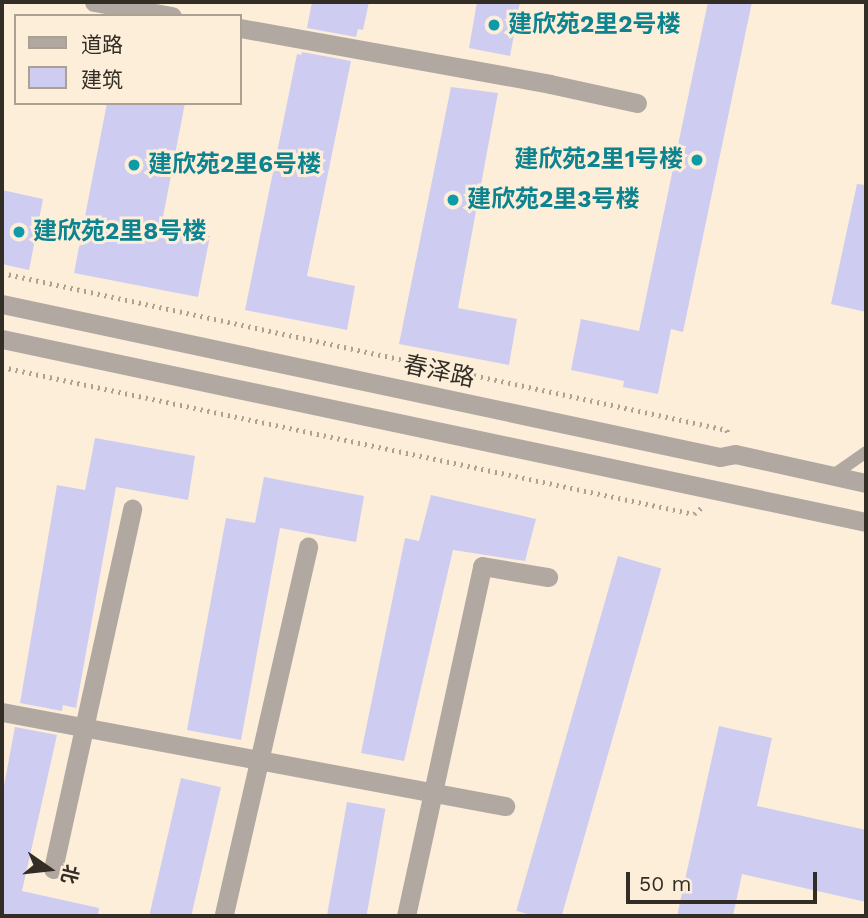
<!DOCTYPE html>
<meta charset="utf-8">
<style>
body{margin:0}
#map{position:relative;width:868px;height:918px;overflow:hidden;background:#fdeed9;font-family:"Work Sans","Noto Sans SC",sans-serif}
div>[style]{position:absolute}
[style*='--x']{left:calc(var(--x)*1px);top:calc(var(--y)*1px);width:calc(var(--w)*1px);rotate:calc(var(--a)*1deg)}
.building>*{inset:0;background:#cecdf1;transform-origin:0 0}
.path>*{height:4.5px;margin-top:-2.25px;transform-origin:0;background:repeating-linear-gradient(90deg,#ada291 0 2px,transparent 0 7px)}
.service>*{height:12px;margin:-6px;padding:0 6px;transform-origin:6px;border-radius:6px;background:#b1a8a1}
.minor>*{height:19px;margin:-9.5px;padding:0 9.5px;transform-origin:9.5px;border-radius:9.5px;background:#b1a8a1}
.tertiary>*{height:19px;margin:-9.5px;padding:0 9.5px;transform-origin:9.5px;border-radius:9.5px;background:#b1a8a1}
.dots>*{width:19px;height:19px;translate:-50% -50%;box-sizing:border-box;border:4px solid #fdeed9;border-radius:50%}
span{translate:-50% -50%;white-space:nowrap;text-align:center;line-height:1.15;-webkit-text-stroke:6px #fdeed9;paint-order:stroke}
.culture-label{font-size:24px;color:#0d838f;font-weight:700}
.left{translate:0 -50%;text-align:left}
.right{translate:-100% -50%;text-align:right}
.street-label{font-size:24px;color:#332e25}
.frame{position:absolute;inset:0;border:4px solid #332e25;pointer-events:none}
.legend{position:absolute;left:14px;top:14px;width:228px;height:91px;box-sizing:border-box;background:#fdeed9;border:2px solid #aca191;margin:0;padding:9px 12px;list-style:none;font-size:21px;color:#332e25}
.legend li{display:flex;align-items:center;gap:14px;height:35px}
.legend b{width:35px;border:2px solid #aca191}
.north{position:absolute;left:14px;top:834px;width:70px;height:70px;-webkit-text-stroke:5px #fdeed9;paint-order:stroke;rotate:104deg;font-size:19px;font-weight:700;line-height:28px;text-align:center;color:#332e25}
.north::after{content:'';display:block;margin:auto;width:24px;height:32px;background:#332e25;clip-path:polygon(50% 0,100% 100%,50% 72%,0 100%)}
.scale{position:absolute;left:626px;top:872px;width:191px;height:32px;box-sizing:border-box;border:4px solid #332e25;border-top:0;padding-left:9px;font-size:21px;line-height:24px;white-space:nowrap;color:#332e25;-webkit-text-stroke:5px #fdeed9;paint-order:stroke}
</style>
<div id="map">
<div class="building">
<i style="clip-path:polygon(312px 2px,369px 2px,363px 30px,358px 29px,356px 37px,307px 28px)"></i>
<i style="clip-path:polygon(477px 2px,520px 2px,510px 56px,469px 48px)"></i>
<i style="clip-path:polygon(708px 2px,752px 2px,683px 332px,671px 329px,658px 394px,623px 387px,624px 381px,571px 370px,581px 319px,639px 331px)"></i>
<i style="clip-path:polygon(302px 52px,351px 61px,307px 276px,355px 286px,347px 330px,245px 310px,297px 54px,301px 55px)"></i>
<i style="clip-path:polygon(451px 87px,498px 93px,458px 308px,517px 319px,509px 365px,399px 344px)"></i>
<i style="clip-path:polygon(107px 103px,185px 103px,161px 227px,210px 236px,198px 297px,74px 273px)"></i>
<i style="clip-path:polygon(857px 184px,866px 185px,866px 312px,831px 304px)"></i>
<i style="clip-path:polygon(2px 190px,43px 199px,29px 270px,2px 264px)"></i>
<i style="clip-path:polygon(95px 438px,195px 456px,188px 500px,116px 487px,76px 708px,63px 705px,62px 711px,20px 703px,57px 485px,85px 490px)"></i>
<i style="clip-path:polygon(264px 477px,364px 496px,356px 542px,280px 528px,241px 740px,187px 730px,226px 518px,255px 523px)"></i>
<i style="clip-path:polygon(431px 495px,536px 519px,525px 561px,453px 550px,404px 761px,361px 753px,405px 538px,419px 541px)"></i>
<i style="left:618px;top:556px;width:45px;height:369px;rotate:16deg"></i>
<i style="clip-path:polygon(719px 726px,772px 738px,757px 806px,866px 830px,866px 902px,742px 874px,733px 916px,677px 916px)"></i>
<i style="clip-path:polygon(15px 727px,57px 735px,22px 891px,99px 908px,98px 916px,2px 916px,2px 796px)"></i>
<i style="left:181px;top:778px;width:41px;height:141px;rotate:13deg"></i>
<i style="left:347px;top:802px;width:39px;height:116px;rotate:10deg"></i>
</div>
<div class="path">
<i style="--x:2;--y:273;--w:742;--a:12.22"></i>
<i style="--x:727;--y:430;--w:3;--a:72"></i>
<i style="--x:2;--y:367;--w:707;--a:11.99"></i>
<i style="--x:694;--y:514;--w:9;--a:-41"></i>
</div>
<div class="service">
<i style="--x:832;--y:476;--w:42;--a:-35.2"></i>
</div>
<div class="minor">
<i style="--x:94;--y:2;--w:79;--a:10.2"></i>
<i style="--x:240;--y:28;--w:315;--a:10.2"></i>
<i style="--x:550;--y:84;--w:89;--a:12.3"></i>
<i style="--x:2;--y:712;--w:512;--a:10.59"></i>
<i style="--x:53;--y:869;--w:369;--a:-77.6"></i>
<i style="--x:224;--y:914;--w:377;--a:-77.1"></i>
<i style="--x:406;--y:916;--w:358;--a:-77.7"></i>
<i style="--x:482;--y:566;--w:67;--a:9.5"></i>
</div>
<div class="tertiary">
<i style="--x:2;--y:304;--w:734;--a:12.03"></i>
<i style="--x:720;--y:457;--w:15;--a:-11"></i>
<i style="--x:735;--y:454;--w:134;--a:12.5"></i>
<i style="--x:2;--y:339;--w:883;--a:11.96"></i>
</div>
<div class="dots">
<i style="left:494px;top:25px;background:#0f9aa8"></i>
<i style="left:697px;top:160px;background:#0f9aa8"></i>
<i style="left:134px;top:165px;background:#0f9aa8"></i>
<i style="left:453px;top:200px;background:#0f9aa8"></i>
<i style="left:19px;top:232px;background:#0f9aa8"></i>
</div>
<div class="culture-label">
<span class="left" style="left:508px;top:25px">建欣苑2里2号楼</span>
<span class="right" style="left:683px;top:160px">建欣苑2里1号楼</span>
<span class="left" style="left:148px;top:165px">建欣苑2里6号楼</span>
<span class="left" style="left:467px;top:200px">建欣苑2里3号楼</span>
<span class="left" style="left:33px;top:232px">建欣苑2里8号楼</span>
</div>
<div class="street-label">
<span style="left:439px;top:372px;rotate:12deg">春泽路</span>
</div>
<div class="frame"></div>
<ul class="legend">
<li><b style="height:9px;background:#b1a8a1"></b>道路</li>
<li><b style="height:19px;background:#cecdf1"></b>建筑</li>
</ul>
<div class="north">北</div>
<div class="scale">50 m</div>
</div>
